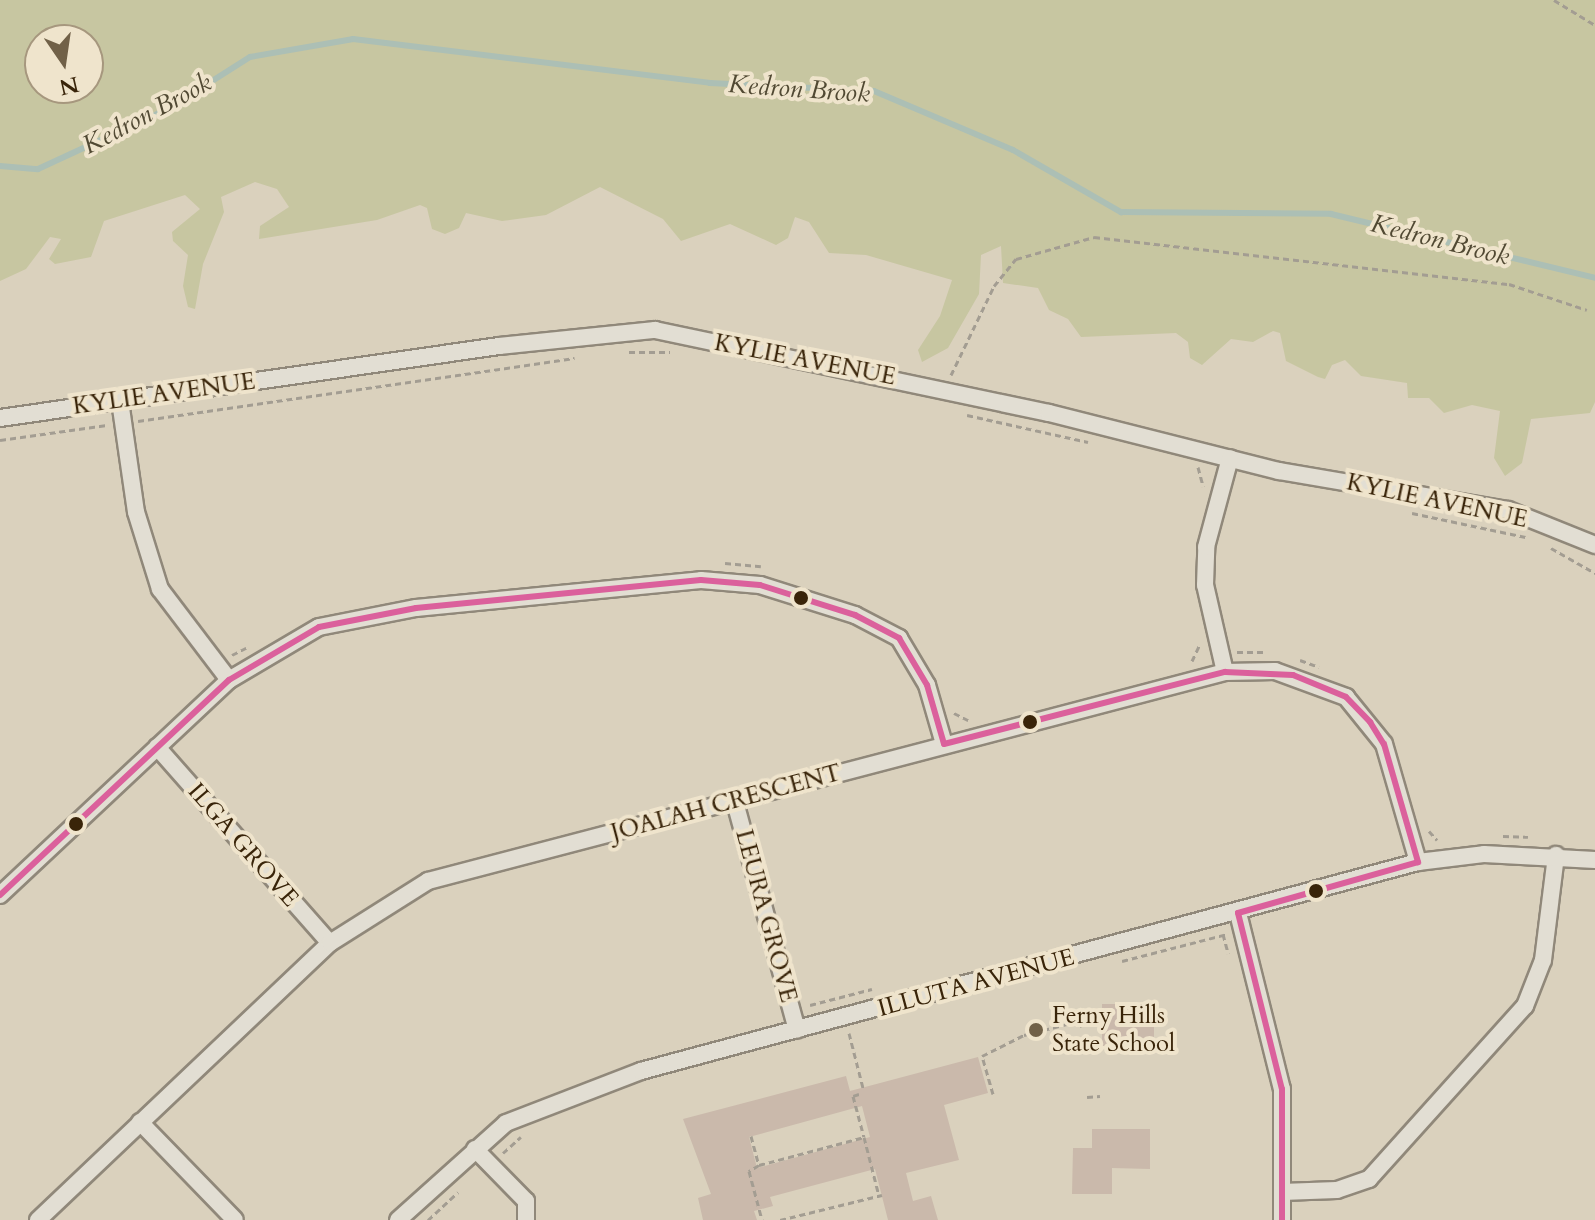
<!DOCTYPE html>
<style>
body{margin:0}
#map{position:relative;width:1595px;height:1220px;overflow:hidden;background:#dad1bd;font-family:Cardo,serif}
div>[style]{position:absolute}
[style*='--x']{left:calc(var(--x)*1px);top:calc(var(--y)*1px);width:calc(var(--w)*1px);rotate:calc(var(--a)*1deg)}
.green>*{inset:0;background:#c7c6a1}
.stream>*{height:6px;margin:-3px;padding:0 3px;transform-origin:3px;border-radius:3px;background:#acbfb5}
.building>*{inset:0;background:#cab9ab;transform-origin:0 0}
.path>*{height:3px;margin-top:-1.5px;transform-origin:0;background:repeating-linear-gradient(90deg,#a39d92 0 6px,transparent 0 10px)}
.roads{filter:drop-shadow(2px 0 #90887a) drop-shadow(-2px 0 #90887a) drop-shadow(0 2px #90887a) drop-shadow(0 -2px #90887a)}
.minor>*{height:16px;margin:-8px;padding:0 8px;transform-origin:8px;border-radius:8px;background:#e2ded3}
.bus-1>*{height:6px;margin:-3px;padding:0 3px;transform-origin:3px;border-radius:3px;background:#db609c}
.dots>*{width:22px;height:22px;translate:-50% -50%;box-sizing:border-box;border:4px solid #efe4cc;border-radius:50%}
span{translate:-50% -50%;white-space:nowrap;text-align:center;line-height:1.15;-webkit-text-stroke:8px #efe4cc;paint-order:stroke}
.street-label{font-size:24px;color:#392409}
.poi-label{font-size:24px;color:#392409}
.left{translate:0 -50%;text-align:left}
.water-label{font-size:26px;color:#514933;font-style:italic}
.north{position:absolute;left:24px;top:24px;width:80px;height:80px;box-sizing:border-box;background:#efe4cc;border:2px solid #a6977e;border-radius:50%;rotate:167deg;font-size:22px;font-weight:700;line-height:32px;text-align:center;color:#392409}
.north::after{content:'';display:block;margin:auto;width:28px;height:36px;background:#716148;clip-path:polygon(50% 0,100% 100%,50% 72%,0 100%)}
</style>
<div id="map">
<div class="green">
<i style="clip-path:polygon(evenodd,0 0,1595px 0,1595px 402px,1590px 413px,1531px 419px,1522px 463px,1505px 476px,1494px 458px,1500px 411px,1472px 405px,1444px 413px,1429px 398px,1408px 398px,1407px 383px,1361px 376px,1345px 360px,1332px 365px,1325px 379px,1318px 377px,1286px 361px,1280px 333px,1273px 331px,1253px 342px,1231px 339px,1202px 365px,1190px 358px,1188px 342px,1176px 333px,1081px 337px,1068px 319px,1049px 310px,1038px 288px,1003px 283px,1001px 246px,981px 255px,979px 294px,948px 348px,922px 362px,918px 350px,940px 316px,952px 280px,866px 255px,829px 253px,809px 222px,795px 217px,788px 238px,776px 245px,730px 224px,681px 241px,663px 219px,600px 187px,546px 215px,502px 221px,466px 213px,459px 228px,445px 234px,432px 229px,427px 208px,420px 205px,377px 220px,259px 239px,260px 226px,289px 207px,277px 189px,255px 182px,221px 197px,224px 212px,203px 264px,195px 309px,188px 307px,183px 286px,188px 255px,173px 241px,172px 232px,200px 209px,185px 195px,104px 221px,91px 257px,55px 264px,49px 259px,61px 239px,50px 237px,26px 269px,0 281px,0 0,40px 40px,88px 40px,88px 88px,40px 88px,40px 40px)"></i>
</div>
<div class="stream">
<i style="--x:0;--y:166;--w:38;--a:5"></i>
<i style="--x:38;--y:169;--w:143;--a:-24.8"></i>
<i style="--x:168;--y:109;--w:97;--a:-32.4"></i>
<i style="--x:250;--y:57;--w:105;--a:-9.9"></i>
<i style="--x:353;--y:39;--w:360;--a:7"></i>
<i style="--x:710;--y:83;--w:164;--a:2.8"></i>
<i style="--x:874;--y:91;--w:151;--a:23"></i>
<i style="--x:1013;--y:150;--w:125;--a:29.9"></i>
<i style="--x:1121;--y:212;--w:210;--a:0.5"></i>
<i style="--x:1331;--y:214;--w:272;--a:13.6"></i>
</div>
<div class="building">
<i style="left:1102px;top:1004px;width:52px;height:42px"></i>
<i style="clip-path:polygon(evenodd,978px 1057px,988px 1093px,944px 1105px,959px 1160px,906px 1173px,913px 1201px,931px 1196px,938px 1220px,888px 1220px,875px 1169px,770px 1197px,773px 1206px,754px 1211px,757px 1220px,703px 1220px,698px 1198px,711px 1194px,683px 1119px,846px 1076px,850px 1091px,978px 1057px,862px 1106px,870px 1137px,757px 1168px,749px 1137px,862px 1106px)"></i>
<i style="clip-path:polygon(1092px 1129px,1150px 1129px,1150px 1169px,1112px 1168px,1112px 1194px,1072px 1194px,1073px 1148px,1092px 1148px)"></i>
</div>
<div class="path">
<i style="--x:1554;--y:0;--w:48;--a:31.4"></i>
<i style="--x:629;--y:352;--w:41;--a:0"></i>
<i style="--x:951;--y:375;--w:99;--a:-64.2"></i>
<i style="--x:994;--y:286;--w:35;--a:-51"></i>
<i style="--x:1016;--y:259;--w:81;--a:-15.8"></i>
<i style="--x:1094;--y:237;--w:418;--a:6.5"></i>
<i style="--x:1509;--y:284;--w:82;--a:18.4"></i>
<i style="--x:967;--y:415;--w:124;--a:12.6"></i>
<i style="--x:138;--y:421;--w:441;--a:-8.2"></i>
<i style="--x:0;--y:440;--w:108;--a:-8"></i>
<i style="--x:1198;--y:467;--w:20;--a:75"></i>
<i style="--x:1412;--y:513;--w:116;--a:11.9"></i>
<i style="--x:1551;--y:548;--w:51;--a:29.6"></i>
<i style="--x:725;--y:563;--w:36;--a:5"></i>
<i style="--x:1237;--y:652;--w:28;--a:0"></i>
<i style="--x:232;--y:655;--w:16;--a:-27"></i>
<i style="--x:1300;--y:660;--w:20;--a:20"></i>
<i style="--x:1192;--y:661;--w:19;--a:-65"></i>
<i style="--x:954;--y:713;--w:16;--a:27"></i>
<i style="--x:1429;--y:831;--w:12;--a:48"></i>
<i style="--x:1503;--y:836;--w:25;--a:2"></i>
<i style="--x:1223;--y:934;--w:20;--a:75"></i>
<i style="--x:1122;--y:961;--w:108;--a:-14.4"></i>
<i style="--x:810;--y:1005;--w:64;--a:-14.5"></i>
<i style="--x:849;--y:1033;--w:57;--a:75.7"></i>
<i style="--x:859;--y:1094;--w:6;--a:162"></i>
<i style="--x:853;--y:1096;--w:42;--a:75"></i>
<i style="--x:993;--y:1094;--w:40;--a:-106"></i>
<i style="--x:982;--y:1056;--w:47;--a:-26.6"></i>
<i style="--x:1024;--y:1035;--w:49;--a:-14.3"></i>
<i style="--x:1071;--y:1023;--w:11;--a:15"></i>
<i style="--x:1087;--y:1097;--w:13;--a:-4"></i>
<i style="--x:751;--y:1136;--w:30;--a:75"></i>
<i style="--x:759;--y:1165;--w:12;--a:149"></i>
<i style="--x:749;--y:1171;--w:51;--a:75.1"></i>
<i style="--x:503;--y:1153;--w:24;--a:-42"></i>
<i style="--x:759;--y:1165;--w:109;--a:-14.9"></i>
<i style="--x:864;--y:1137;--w:61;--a:75.7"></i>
<i style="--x:428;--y:1220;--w:41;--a:-43"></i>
<i style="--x:780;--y:1220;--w:105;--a:-13.8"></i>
</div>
<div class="roads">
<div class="minor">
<i style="--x:120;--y:401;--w:112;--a:81.8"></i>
<i style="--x:136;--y:512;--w:81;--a:72.7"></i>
<i style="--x:160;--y:589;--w:114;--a:52.8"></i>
<i style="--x:0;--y:418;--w:504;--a:-8.21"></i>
<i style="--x:499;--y:346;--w:157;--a:-5.9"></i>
<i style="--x:655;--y:330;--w:403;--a:11.9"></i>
<i style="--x:1049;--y:413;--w:237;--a:14.2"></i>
<i style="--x:1279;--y:471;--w:232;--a:9.7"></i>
<i style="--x:1508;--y:510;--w:94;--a:21.9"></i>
<i style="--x:1225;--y:672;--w:89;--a:-102.9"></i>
<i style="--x:1205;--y:585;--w:38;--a:-88"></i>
<i style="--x:1206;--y:547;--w:92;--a:-74.9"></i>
<i style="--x:157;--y:747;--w:261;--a:48.6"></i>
<i style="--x:735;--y:802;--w:236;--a:74.8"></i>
<i style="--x:0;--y:895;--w:314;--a:-43.2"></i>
<i style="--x:229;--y:680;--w:104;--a:-30.5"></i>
<i style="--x:319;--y:627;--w:99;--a:-11.1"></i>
<i style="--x:416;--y:608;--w:286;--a:-5.6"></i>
<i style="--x:701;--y:580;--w:59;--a:4.8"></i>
<i style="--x:760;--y:585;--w:100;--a:17.5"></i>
<i style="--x:855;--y:615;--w:50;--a:27.6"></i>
<i style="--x:899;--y:638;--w:55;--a:59.2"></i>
<i style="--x:927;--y:685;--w:61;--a:73.9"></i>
<i style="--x:1238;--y:913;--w:181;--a:76"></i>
<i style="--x:1282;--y:1089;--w:131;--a:90"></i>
<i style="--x:140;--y:1122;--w:136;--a:45.9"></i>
<i style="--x:475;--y:1149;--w:73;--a:45.6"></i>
<i style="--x:526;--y:1201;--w:19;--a:90"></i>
<i style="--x:1282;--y:1192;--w:55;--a:-2.1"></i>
<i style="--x:1337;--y:1190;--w:34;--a:-19"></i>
<i style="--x:1369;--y:1179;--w:233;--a:-48"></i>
<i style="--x:1525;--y:1006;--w:49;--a:-68.6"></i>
<i style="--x:1543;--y:960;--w:106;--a:-82.9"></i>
<i style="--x:38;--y:1220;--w:402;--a:-43.5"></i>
<i style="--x:330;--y:943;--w:116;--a:-32.3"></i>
<i style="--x:428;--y:881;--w:824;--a:-14.69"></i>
<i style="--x:1225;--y:672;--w:50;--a:-1.1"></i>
<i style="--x:1275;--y:671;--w:76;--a:20.1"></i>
<i style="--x:1346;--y:697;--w:60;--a:51"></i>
<i style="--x:1384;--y:744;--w:123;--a:73.9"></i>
<i style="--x:398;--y:1220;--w:145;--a:-41.9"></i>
<i style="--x:506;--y:1123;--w:145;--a:-21.1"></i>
<i style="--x:641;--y:1071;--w:805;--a:-15.06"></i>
<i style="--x:1418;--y:862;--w:66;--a:-6.9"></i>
<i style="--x:1484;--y:854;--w:111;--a:3.1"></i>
</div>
</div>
<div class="bus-1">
<i style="--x:944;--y:744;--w:290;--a:-14.4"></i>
<i style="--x:1225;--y:672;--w:68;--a:2.5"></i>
<i style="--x:1293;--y:675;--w:57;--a:22.5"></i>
<i style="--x:1346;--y:697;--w:35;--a:46"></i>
<i style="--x:1370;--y:722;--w:26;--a:58"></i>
<i style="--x:1384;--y:744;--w:123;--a:73.9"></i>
<i style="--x:0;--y:895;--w:314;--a:-43.2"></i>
<i style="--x:229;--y:680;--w:104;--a:-30.5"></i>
<i style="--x:319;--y:627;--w:99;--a:-11.1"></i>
<i style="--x:416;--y:608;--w:286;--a:-5.6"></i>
<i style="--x:701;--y:580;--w:59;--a:4.8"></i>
<i style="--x:760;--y:585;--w:100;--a:17.5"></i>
<i style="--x:855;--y:615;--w:50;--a:27.6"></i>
<i style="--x:899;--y:638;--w:55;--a:59.2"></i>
<i style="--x:927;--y:685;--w:61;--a:73.9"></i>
<i style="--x:1238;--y:913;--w:181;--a:76"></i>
<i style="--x:1282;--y:1089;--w:131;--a:90"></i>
<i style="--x:1238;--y:913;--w:187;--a:-15.8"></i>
</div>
<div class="dots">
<i style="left:801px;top:598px;background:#392409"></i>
<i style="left:1030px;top:722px;background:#392409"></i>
<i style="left:76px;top:824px;background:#392409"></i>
<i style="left:1316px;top:891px;background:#392409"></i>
<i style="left:1036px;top:1030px;background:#716148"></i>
</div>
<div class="street-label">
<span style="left:805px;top:360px;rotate:11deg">KYLIE AVENUE</span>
<span style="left:164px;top:394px;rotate:-8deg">KYLIE AVENUE</span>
<span style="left:1437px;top:501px;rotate:12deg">KYLIE AVENUE</span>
<span style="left:726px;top:803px;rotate:-15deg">JOALAH CRESCENT</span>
<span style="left:243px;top:845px;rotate:49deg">ILGA GROVE</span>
<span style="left:766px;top:916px;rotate:75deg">LEURA GROVE</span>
<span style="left:976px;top:983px;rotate:-15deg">ILLUTA AVENUE</span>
</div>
<div class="poi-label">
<span class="left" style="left:1052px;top:1030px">Ferny Hills<br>State School</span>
</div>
<div class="water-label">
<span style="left:799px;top:89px;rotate:4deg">Kedron Brook</span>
<span style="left:147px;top:114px;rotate:-28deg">Kedron Brook</span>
<span style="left:1440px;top:240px;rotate:14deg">Kedron Brook</span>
</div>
<div class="north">N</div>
</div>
